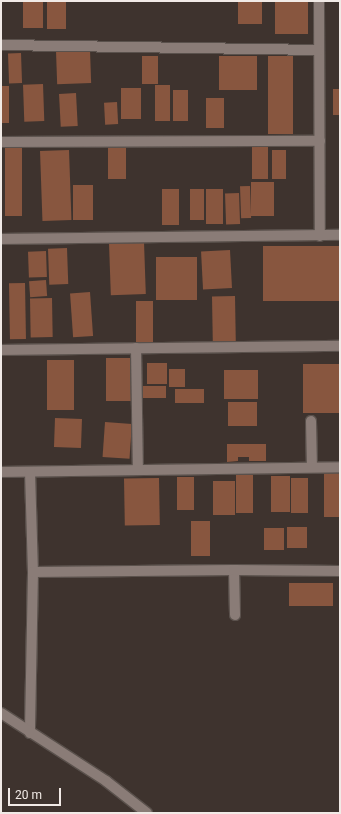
<!DOCTYPE html>
<style>
body{margin:0}
#map{position:relative;width:341px;height:814px;overflow:hidden;background:#3e332e;font-family:Roboto,sans-serif}
div>[style]{position:absolute}
[style*='--x']{left:calc(var(--x)*1px);top:calc(var(--y)*1px);width:calc(var(--w)*1px);rotate:calc(var(--a)*1deg)}
.building>*{inset:0;background:#88563f;transform-origin:0 0}
.roads{filter:drop-shadow(1px 0 #5a514c) drop-shadow(-1px 0 #5a514c) drop-shadow(0 1px #5a514c) drop-shadow(0 -1px #5a514c)}
.minor>*{height:10px;margin:-5px;padding:0 5px;transform-origin:5px;border-radius:5px;background:#8a7c77}
span{translate:-50% -50%;white-space:nowrap;text-align:center;line-height:1.15;-webkit-text-stroke:4px #3e332e;paint-order:stroke}
.frame{position:absolute;inset:0;border:2px solid #f1eae6;pointer-events:none}
.scale{position:absolute;left:8px;top:788px;width:53px;height:18px;box-sizing:border-box;border:2px solid #f1eae6;border-top:0;padding-left:5px;font-size:12px;line-height:14px;white-space:nowrap;color:#f1eae6;-webkit-text-stroke:3px #3e332e;paint-order:stroke}
</style>
<div id="map">
<div class="building">
<i style="left:23px;top:1px;width:20px;height:27px"></i>
<i style="left:47px;top:1px;width:19px;height:28px"></i>
<i style="left:238px;top:1px;width:24px;height:23px"></i>
<i style="left:275px;top:1px;width:33px;height:33px"></i>
<i style="left:90px;top:50px;width:33px;height:34px;rotate:88deg"></i>
<i style="left:21px;top:53px;width:30px;height:13px;rotate:88deg"></i>
<i style="left:142px;top:56px;width:16px;height:28px"></i>
<i style="left:219px;top:56px;width:38px;height:34px"></i>
<i style="left:268px;top:56px;width:25px;height:78px"></i>
<i style="left:43px;top:84px;width:37px;height:20px;rotate:88deg"></i>
<i style="left:155px;top:85px;width:15px;height:36px"></i>
<i style="left:1px;top:86px;width:8px;height:37px"></i>
<i style="left:121px;top:88px;width:20px;height:31px"></i>
<i style="left:333px;top:89px;width:7px;height:26px"></i>
<i style="left:173px;top:90px;width:15px;height:31px"></i>
<i style="left:76px;top:93px;width:33px;height:17px;rotate:87deg"></i>
<i style="left:206px;top:98px;width:18px;height:30px"></i>
<i style="left:117px;top:102px;width:22px;height:13px;rotate:87deg"></i>
<i style="left:5px;top:143px;width:17px;height:73px"></i>
<i style="left:108px;top:145px;width:18px;height:34px"></i>
<i style="left:252px;top:146px;width:16px;height:33px"></i>
<i style="left:69px;top:150px;width:70px;height:29px;rotate:88deg"></i>
<i style="left:272px;top:150px;width:14px;height:29px"></i>
<i style="left:251px;top:182px;width:23px;height:34px"></i>
<i style="left:73px;top:185px;width:20px;height:35px"></i>
<i style="left:250px;top:186px;width:32px;height:10px;rotate:88deg"></i>
<i style="left:162px;top:189px;width:17px;height:36px"></i>
<i style="left:190px;top:189px;width:14px;height:31px"></i>
<i style="left:206px;top:189px;width:17px;height:35px"></i>
<i style="left:239px;top:193px;width:31px;height:14px;rotate:88deg"></i>
<i style="left:144px;top:242px;width:52px;height:35px;rotate:88deg"></i>
<i style="left:340px;top:246px;width:55px;height:77px;rotate:90deg"></i>
<i style="left:67px;top:248px;width:36px;height:19px;rotate:88deg"></i>
<i style="left:230px;top:250px;width:38px;height:29px;rotate:87deg"></i>
<i style="left:46px;top:251px;width:26px;height:18px;rotate:88deg"></i>
<i style="left:156px;top:257px;width:41px;height:43px"></i>
<i style="left:46px;top:280px;width:16px;height:17px;rotate:86deg"></i>
<i style="left:25px;top:283px;width:56px;height:16px;rotate:89deg"></i>
<i style="left:90px;top:292px;width:44px;height:20px;rotate:86deg"></i>
<i style="left:235px;top:296px;width:50px;height:23px;rotate:89deg"></i>
<i style="left:52px;top:298px;width:39px;height:22px;rotate:89deg"></i>
<i style="left:136px;top:301px;width:17px;height:46px"></i>
<i style="left:106px;top:358px;width:28px;height:43px"></i>
<i style="left:47px;top:360px;width:27px;height:50px"></i>
<i style="left:147px;top:363px;width:20px;height:21px"></i>
<i style="left:303px;top:364px;width:37px;height:49px"></i>
<i style="left:169px;top:369px;width:16px;height:18px"></i>
<i style="left:258px;top:370px;width:29px;height:34px;rotate:90deg"></i>
<i style="left:140px;top:386px;width:26px;height:12px"></i>
<i style="left:175px;top:389px;width:29px;height:14px"></i>
<i style="left:228px;top:402px;width:29px;height:24px"></i>
<i style="left:55px;top:418px;width:27px;height:29px;rotate:2deg"></i>
<i style="left:105px;top:422px;width:27px;height:35px;rotate:4deg"></i>
<i style="clip-path:polygon(227px 444px,266px 444px,266px 461px,249px 461px,249px 457px,238px 457px,238px 461px,227px 462px)"></i>
<i style="left:324px;top:471px;width:16px;height:46px"></i>
<i style="left:236px;top:475px;width:17px;height:38px"></i>
<i style="left:271px;top:476px;width:19px;height:36px"></i>
<i style="left:177px;top:477px;width:17px;height:33px"></i>
<i style="left:159px;top:478px;width:47px;height:35px;rotate:89deg"></i>
<i style="left:291px;top:478px;width:17px;height:35px"></i>
<i style="left:213px;top:481px;width:22px;height:34px"></i>
<i style="left:191px;top:521px;width:19px;height:35px"></i>
<i style="left:287px;top:527px;width:20px;height:21px"></i>
<i style="left:264px;top:528px;width:20px;height:22px"></i>
<i style="left:289px;top:583px;width:44px;height:23px"></i>
</div>
<div class="roads">
<div class="minor">
<i style="--x:319;--y:1;--w:235;--a:89.8"></i>
<i style="--x:1;--y:45;--w:318;--a:0.9"></i>
<i style="--x:1;--y:142;--w:319;--a:-0.2"></i>
<i style="--x:1;--y:239;--w:339;--a:-0.7"></i>
<i style="--x:136;--y:348;--w:122;--a:89.1"></i>
<i style="--x:1;--y:350;--w:339;--a:-0.7"></i>
<i style="--x:311;--y:421;--w:46;--a:88.8"></i>
<i style="--x:1;--y:472;--w:339;--a:-0.8"></i>
<i style="--x:30;--y:472;--w:100;--a:88.3"></i>
<i style="--x:33;--y:572;--w:161;--a:91.1"></i>
<i style="--x:234;--y:570;--w:45;--a:88.7"></i>
<i style="--x:33;--y:572;--w:201;--a:-0.6"></i>
<i style="--x:234;--y:570;--w:106;--a:0.5"></i>
<i style="--x:1;--y:713;--w:125;--a:32.9"></i>
<i style="--x:106;--y:781;--w:52;--a:38"></i>
</div>
</div>
<div class="frame"></div>
<div class="scale">20 m</div>
</div>
